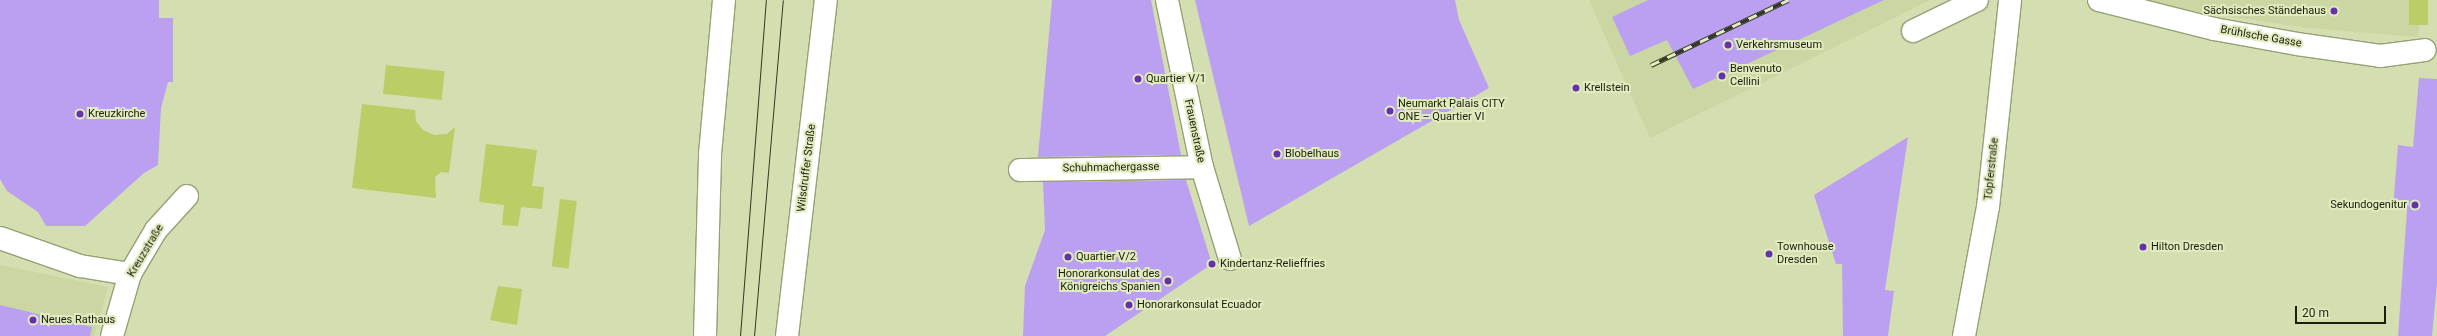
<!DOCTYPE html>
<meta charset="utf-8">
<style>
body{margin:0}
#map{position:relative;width:2437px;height:336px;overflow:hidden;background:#d3deb1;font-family:Roboto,sans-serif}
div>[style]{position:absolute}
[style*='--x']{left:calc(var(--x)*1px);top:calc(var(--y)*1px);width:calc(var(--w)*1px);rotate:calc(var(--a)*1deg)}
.built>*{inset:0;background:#cbd7a2}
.green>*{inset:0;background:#b9ce67;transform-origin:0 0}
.building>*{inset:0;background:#bba0f2}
.roads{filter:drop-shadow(1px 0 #96a075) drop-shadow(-1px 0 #96a075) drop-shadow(0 1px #96a075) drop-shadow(0 -1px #96a075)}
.minor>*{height:22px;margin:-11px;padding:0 11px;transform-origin:11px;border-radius:11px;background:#fff}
.tertiary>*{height:22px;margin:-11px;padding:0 11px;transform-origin:11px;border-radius:11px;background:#fff}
.tram>*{height:1px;margin:-0.5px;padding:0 0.5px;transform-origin:0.5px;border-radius:0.5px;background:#333722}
.rail>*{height:4.5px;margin-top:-2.25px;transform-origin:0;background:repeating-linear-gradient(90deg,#e0ebbe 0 9px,#333722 0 18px);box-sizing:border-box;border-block:1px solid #333722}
.dots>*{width:11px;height:11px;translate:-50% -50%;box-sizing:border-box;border:2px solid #e0ebbe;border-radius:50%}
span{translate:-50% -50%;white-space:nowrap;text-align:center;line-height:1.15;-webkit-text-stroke:4px #e0ebbe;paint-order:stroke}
.poi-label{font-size:11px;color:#1b1e0d}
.right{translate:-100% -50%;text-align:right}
.left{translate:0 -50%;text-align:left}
.street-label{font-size:11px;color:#1b1e0d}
.scale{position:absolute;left:2295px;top:306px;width:91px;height:18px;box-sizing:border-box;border:2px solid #1b1e0d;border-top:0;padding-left:5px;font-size:12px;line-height:14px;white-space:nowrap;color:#1b1e0d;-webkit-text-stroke:3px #e0ebbe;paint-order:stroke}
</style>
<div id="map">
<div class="built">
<i style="clip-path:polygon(1589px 0,1930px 0,1650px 138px)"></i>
<i style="clip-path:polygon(2143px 0,2421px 0,2418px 37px,2309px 28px,2179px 9px)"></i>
<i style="clip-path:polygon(0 265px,108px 287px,94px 336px,0 336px)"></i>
</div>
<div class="green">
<i style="left:2409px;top:0;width:19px;height:25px"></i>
<i style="left:386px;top:65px;width:59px;height:29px;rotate:6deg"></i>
<i style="clip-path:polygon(362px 104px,415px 110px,416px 121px,423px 130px,434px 135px,447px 134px,455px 127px,449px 173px,441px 172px,435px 177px,436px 198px,352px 188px)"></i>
<i style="clip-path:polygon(486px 144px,537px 150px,532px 186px,544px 187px,542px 209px,521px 207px,518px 226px,502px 225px,504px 205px,479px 202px)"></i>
<i style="left:560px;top:199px;width:17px;height:68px;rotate:7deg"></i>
<i style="clip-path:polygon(498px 286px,522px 289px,517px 325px,490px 320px)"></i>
</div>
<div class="building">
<i style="clip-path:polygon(0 0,159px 0,159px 18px,173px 18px,173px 82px,168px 82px,161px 108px,158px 165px,144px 173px,85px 226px,46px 226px,38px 212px,7px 191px,0 179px)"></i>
<i style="clip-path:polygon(1052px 0,1151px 0,1181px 155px,1038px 157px)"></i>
<i style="clip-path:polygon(1195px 0,1455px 0,1459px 20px,1489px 88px,1249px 226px)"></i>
<i style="clip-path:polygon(1648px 0,1884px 0,1693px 89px,1667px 40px,1630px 56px,1612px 17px)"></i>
<i style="clip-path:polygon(2419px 78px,2437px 79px,2437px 283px,2432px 336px,2398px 336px,2407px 210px,2393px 209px,2395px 183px,2398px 145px,2413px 147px)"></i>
<i style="clip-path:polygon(1908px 137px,1885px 290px,1894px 291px,1888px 336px,1843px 336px,1842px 264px,1836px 264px,1814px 195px)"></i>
<i style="clip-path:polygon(1186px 180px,1212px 264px,1105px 336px,1023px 336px,1025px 286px,1045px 230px,1043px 182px)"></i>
<i style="clip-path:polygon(0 305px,92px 327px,90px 336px,0 336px)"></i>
</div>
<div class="roads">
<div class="minor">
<i style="--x:1167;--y:0;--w:171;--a:78.2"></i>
<i style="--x:1202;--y:167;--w:96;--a:73.1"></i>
<i style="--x:2099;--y:0;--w:119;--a:14.2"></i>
<i style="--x:2214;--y:29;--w:84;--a:10.2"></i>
<i style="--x:2297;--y:44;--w:84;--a:8.2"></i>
<i style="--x:2380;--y:56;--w:45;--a:-7.6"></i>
<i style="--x:1913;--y:31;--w:71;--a:-25.8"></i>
<i style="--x:1020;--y:170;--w:182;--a:-0.9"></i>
<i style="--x:0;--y:238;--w:85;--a:19.3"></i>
<i style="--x:80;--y:266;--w:51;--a:9.1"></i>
<i style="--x:112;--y:336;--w:65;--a:-73.8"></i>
<i style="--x:130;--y:274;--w:51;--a:-59.4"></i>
<i style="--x:156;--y:230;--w:46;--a:-47.6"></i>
<i style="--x:1964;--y:336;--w:131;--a:-79.5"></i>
<i style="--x:1988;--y:207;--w:208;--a:-83.9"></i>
</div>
<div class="tertiary">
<i style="--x:705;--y:336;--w:182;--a:-88.4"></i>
<i style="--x:710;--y:154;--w:155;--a:-84.8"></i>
<i style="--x:787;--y:336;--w:338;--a:-83.4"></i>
</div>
</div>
<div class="tram">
<i style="--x:740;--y:336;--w:337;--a:-85.6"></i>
<i style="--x:754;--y:336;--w:337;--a:-85.1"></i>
</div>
<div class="rail">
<i style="--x:1651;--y:65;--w:152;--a:-25.4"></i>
</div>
<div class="dots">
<i style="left:2334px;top:11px;background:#6632a9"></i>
<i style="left:1728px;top:45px;background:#6632a9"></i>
<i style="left:1722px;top:76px;background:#6632a9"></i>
<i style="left:1138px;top:79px;background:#6632a9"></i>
<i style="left:1576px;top:88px;background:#6632a9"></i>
<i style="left:1390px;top:111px;background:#6632a9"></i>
<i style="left:80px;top:114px;background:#6632a9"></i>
<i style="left:1277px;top:154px;background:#6632a9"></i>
<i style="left:2415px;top:205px;background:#6632a9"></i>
<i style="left:2143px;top:247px;background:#6632a9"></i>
<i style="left:1769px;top:254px;background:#6632a9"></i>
<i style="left:1068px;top:257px;background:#6632a9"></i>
<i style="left:1212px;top:264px;background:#6632a9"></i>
<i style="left:1168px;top:281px;background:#6632a9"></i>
<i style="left:1129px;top:305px;background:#6632a9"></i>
<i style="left:33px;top:320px;background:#6632a9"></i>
</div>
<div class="poi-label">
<span class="right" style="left:2326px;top:11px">Sächsisches Ständehaus</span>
<span class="left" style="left:1736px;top:45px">Verkehrsmuseum</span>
<span class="left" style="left:1730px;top:76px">Benvenuto<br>Cellini</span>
<span class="left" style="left:1146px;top:79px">Quartier V/1</span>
<span class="left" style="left:1584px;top:88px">Krellstein</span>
<span class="left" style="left:1398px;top:111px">Neumarkt Palais CITY<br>ONE – Quartier VI</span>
<span class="left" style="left:88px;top:114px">Kreuzkirche</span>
<span class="left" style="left:1285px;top:154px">Blobelhaus</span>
<span class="right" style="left:2407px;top:205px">Sekundogenitur</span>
<span class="left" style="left:2151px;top:247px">Hilton Dresden</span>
<span class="left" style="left:1777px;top:254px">Townhouse<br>Dresden</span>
<span class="left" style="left:1076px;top:257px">Quartier V/2</span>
<span class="left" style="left:1220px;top:264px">Kindertanz-Relieffries</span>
<span class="right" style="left:1160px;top:281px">Honorarkonsulat des<br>Königreichs Spanien</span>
<span class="left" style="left:1137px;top:305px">Honorarkonsulat Ecuador</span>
<span class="left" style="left:41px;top:320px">Neues Rathaus</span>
</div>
<div class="street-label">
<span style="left:2261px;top:37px;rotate:10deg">Brühlsche Gasse</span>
<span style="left:1194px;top:131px;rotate:78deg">Frauenstraße</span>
<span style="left:807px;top:168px;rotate:-83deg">Wilsdruffer Straße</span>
<span style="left:1111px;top:168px;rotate:-1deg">Schuhmachergasse</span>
<span style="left:1992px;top:169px;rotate:-84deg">Töpferstraße</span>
<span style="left:146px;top:251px;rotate:-59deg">Kreuzstraße</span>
</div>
<div class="scale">20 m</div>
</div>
